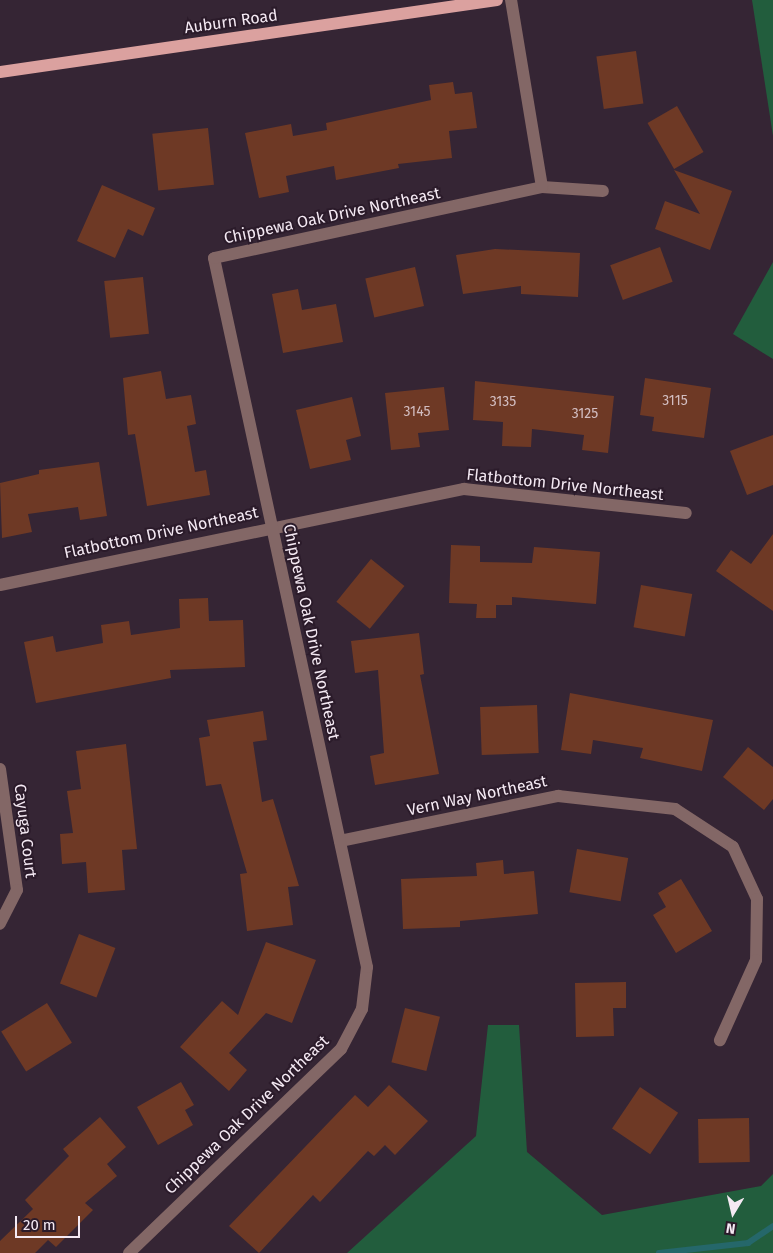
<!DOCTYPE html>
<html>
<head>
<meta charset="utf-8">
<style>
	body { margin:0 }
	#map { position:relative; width:773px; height:1253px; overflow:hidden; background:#352534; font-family:"Fira Sans",sans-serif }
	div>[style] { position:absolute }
	.green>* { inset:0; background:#225d3d }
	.stream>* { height:6px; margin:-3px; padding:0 3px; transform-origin:3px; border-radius:3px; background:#25676a }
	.building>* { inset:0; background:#6e3925; transform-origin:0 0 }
	.street>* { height:12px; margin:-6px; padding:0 6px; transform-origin:6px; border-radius:6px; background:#836766 }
	.primary>* { height:12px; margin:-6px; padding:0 6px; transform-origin:6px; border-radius:6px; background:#dba19f }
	span { translate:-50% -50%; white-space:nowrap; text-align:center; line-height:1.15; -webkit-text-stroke:4px #2b1b2a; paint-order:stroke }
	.number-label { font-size:14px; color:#d2bdc0 }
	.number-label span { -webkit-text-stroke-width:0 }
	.street-label { font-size:16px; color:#f4e9f3 }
	.north { position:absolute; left:708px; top:1188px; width:50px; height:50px; -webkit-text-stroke:4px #2b1b2a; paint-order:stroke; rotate:189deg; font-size:14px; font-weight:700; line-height:20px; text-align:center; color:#f4e9f3 }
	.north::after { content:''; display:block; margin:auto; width:18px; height:22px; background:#f4e9f3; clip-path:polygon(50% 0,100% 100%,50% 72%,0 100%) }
	.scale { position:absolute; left:15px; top:1216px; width:65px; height:22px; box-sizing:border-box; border:2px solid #f4e9f3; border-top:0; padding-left:6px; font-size:15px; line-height:18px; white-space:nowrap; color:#f4e9f3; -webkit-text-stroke:4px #2b1b2a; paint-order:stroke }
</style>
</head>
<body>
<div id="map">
	<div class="green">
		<div style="clip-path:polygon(752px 0,773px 0,773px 136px)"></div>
		<div style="clip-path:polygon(773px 262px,773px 359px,733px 334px)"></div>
		<div style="clip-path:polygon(488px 1025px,519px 1025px,527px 1152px,602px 1215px,761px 1186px,773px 1174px,773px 1253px,347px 1253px,476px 1136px)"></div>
	</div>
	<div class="stream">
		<div style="left:659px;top:1253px;width:90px;rotate:-6.4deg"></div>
		<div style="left:748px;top:1243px;width:30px;rotate:-34deg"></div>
	</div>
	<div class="building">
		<div style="left:636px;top:51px;width:53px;height:40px;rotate:82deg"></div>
		<div style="clip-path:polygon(453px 82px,455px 94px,472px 92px,477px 128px,449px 131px,452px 158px,398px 164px,399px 168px,336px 180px,334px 166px,286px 176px,289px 192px,259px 198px,245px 133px,291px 124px,293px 136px,327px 130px,326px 123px,431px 100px,429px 85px)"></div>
		<div style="left:677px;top:106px;width:53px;height:34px;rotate:60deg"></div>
		<div style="left:208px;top:128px;width:57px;height:56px;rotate:84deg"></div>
		<div style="clip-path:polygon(674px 170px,732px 191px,710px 250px,655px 229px,665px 201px,700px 214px)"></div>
		<div style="clip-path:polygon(102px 185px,155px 208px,143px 236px,128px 229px,115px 258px,77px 241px)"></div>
		<div style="left:660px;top:247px;width:37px;height:53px;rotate:70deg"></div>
		<div style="clip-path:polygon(495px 249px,580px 253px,578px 297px,521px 294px,521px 286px,463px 294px,456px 255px)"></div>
		<div style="left:415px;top:267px;width:40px;height:51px;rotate:77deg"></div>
		<div style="left:143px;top:277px;width:57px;height:39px;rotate:84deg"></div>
		<div style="clip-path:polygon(298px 289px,302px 310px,336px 304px,343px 342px,283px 353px,272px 294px)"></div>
		<div style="clip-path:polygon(161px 371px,166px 399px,191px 395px,196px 424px,187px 426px,195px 472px,206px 470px,210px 495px,147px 506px,135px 434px,128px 435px,123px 378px)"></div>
		<div style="clip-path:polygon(645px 378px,711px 388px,704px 438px,652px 431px,654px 417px,640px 415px)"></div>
		<div style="clip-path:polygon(475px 381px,614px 396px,608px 453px,582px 450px,584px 435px,532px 429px,531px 447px,502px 446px,503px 422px,473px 420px)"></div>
		<div style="clip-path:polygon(444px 387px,449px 430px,418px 433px,420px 447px,391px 450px,385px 393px)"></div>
		<div style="clip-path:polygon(352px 397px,361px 436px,346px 440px,351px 460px,310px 469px,296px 410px)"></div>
		<div style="clip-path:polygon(773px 435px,773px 485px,747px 495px,730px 451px)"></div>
		<div style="clip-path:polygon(99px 462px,107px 516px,80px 520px,78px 507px,28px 514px,32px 532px,2px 538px,0 483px,39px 474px,39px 470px)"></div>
		<div style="clip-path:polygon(773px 534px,773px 611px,716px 571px,731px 550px,751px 564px)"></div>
		<div style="clip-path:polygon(451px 545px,480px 546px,480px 562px,532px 563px,534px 547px,600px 552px,596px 604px,512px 597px,512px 605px,496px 605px,496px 618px,476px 618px,477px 604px,449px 603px)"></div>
		<div style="left:371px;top:559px;width:43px;height:55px;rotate:39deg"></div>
		<div style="left:641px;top:585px;width:52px;height:43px;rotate:10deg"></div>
		<div style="clip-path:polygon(208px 598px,209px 621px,243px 620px,245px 667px,170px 670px,171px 678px,36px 703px,24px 642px,53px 636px,56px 652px,103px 643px,101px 625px,129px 621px,131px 635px,180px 628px,179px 599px)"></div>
		<div style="clip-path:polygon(419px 633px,424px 674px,420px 675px,439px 774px,375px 785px,370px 756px,384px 753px,378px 670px,355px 673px,351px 641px)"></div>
		<div style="clip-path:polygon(570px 693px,713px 720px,702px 771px,640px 758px,643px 748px,593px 740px,591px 754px,561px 750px)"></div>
		<div style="left:537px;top:705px;width:48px;height:57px;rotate:88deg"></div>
		<div style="clip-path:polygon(263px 711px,267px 740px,253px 742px,262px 802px,273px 799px,299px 886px,288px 887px,293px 925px,247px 931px,240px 874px,247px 873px,221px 784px,206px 786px,199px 738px,210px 736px,207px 720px)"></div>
		<div style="clip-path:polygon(126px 744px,137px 849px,122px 850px,125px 890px,88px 893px,86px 862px,62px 864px,60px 834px,73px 833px,67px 791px,81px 789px,76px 751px)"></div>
		<div style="clip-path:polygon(748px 747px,773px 767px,773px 799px,764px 810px,723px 777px)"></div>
		<div style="left:577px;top:849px;width:52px;height:44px;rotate:10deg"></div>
		<div style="clip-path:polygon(503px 860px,504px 874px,534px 871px,538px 914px,460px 921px,460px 927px,403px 929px,401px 879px,477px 876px,476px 863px)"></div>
		<div style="clip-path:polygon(681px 879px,712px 931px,676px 953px,653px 915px,666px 907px,658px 893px)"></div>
		<div style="left:79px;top:934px;width:39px;height:53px;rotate:21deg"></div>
		<div style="clip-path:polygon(266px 942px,316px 960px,292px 1023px,266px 1013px,229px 1053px,247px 1070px,229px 1091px,180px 1047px,222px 1001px,238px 1015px)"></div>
		<div style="clip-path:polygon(626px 982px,626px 1008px,613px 1008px,614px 1036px,576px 1037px,575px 983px)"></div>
		<div style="left:47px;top:1003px;width:47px;height:54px;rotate:58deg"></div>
		<div style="left:405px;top:1008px;width:36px;height:56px;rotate:14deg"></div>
		<div style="clip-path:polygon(181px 1082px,194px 1105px,185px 1110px,193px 1125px,158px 1145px,137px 1107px)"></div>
		<div style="clip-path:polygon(389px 1085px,428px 1121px,395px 1155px,385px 1145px,374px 1156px,368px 1151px,320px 1202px,313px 1195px,259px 1253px,229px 1226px,355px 1095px,368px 1107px)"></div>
		<div style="left:640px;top:1087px;width:46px;height:50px;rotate:34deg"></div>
		<div style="clip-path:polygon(100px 1117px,126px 1147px,107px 1164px,117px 1176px,85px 1203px,93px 1210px,56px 1247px,48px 1240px,35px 1253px,0 1253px,0 1241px,33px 1209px,25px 1200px,69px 1156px,63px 1149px)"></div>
		<div style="left:749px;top:1118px;width:44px;height:51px;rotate:89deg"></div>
	</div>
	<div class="street">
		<div style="left:542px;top:187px;width:61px;rotate:3.8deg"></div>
		<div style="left:0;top:585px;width:474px;rotate:-11.7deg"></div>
		<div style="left:464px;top:489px;width:223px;rotate:6.2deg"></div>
		<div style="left:0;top:769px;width:122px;rotate:82deg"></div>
		<div style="left:17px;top:890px;width:38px;rotate:117deg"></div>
		<div style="left:340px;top:841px;width:223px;rotate:-11.7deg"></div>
		<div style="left:558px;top:796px;width:118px;rotate:6.3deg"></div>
		<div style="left:675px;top:809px;width:69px;rotate:33.2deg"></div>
		<div style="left:733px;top:847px;width:57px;rotate:65.2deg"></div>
		<div style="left:757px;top:899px;width:61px;rotate:90.9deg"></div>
		<div style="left:756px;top:960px;width:88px;rotate:114.2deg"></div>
		<div style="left:129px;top:1253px;width:294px;rotate:-43.9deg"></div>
		<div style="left:341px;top:1049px;width:45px;rotate:-62.3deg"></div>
		<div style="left:362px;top:1009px;width:42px;rotate:-83.2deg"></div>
		<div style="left:367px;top:967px;width:725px;rotate:-102.18deg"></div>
		<div style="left:214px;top:258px;width:336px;rotate:-12.2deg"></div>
		<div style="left:542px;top:187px;width:190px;rotate:-99.4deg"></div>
	</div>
	<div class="primary">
		<div style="left:0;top:72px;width:502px;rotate:-8.24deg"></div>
	</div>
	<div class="number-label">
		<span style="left:675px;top:401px">3115</span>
		<span style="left:503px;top:402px">3135</span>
		<span style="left:417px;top:412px">3145</span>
		<span style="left:585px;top:414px">3125</span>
	</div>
	<div class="street-label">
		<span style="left:231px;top:22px;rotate:-8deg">Auburn Road</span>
		<span style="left:332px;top:216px;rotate:-12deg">Chippewa Oak Drive Northeast</span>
		<span style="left:565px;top:485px;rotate:6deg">Flatbottom Drive Northeast</span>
		<span style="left:161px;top:533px;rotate:-12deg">Flatbottom Drive Northeast</span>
		<span style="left:311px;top:632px;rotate:78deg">Chippewa Oak Drive Northeast</span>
		<span style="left:477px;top:796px;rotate:-12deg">Vern Way Northeast</span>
		<span style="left:25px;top:831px;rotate:83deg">Cayuga Court</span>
		<span style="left:247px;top:1115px;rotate:-44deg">Chippewa Oak Drive Northeast</span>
	</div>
	<div class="north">N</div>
	<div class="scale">20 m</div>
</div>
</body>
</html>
